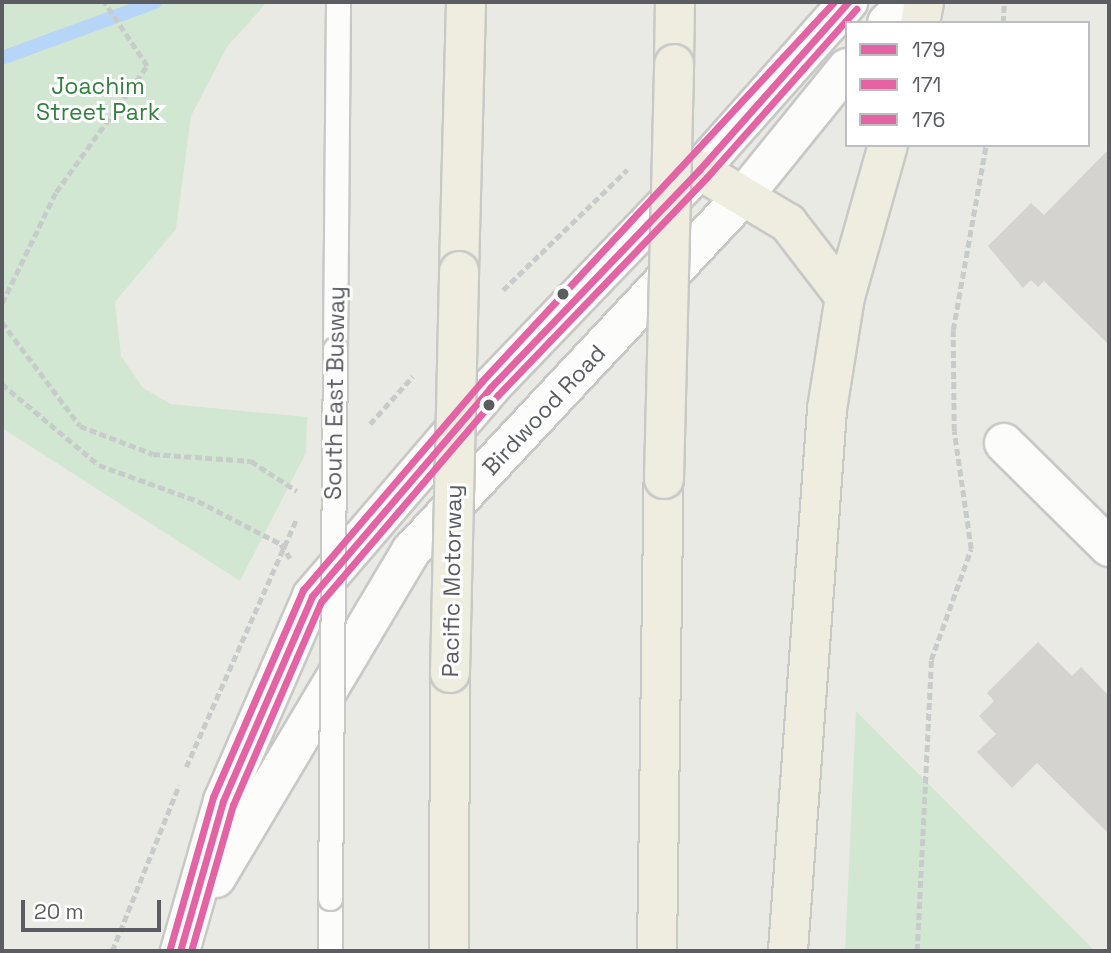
<!DOCTYPE html>
<html>
<head>
<meta charset="utf-8">
<style>
	body { margin:0 }
	#map { position:relative; width:1111px; height:953px; overflow:hidden; background:#eaeae5; font-family:"Space Grotesk",sans-serif }
	div>[style] { position:absolute }
	.green>* { inset:0; background:#d2e7d2 }
	.stream>* { height:14px; margin:-7px; padding:0 7px; transform-origin:7px; border-radius:7px; background:#b7d5f7 }
	.building>* { inset:0; background:#d4d3d0 }
	.path>* { height:4.5px; margin-top:-2.25px; transform-origin:0; background:repeating-linear-gradient(90deg,#c7ccca 0 7px,transparent 0 10.5px) }
	.roads { filter:drop-shadow(2px 0 #c8c8c7) drop-shadow(-2px 0 #c8c8c7) drop-shadow(0 2px #c8c8c7) drop-shadow(0 -2px #c8c8c7) }
	.service>* { height:23px; margin:-11.5px; padding:0 11.5px; transform-origin:11.5px; border-radius:11.5px; background:#fcfcfb }
	.minor>* { height:38px; margin:-19px; padding:0 19px; transform-origin:19px; border-radius:19px; background:#fcfcfb }
	.secondary>* { height:38px; margin:-19px; padding:0 19px; transform-origin:19px; border-radius:19px; background:#fcfcfb }
	.motorway>* { height:38px; margin:-19px; padding:0 19px; transform-origin:19px; border-radius:19px; background:#eeede0 }
	.bridges { filter:drop-shadow(2px 0 #c8c8c7) drop-shadow(-2px 0 #c8c8c7) drop-shadow(0 2px #c8c8c7) drop-shadow(0 -2px #c8c8c7) }
	.service-bridge>* { height:23px; margin:-11.5px; padding:0 11.5px; transform-origin:11.5px; border-radius:11.5px; background:#fcfcfb }
	.motorway-bridge>* { height:38px; margin:-19px; padding:0 19px; transform-origin:19px; border-radius:19px; background:#eeede0 }
	.bus-1>* { height:7px; margin:-3.5px; padding:0 3.5px; transform-origin:3.5px; border-radius:3.5px; background:#e463a4 }
	.bus-2>* { height:7px; margin:-3.5px; padding:0 3.5px; transform-origin:3.5px; border-radius:3.5px; background:#e463a4 }
	.bus-3>* { height:7px; margin:-3.5px; padding:0 3.5px; transform-origin:3.5px; border-radius:3.5px; background:#e463a4 }
	.dots>* { width:19px; height:19px; translate:-50% -50%; box-sizing:border-box; border:4px solid #fff; border-radius:50% }
	span { translate:-50% -50%; white-space:nowrap; text-align:center; line-height:1.15; -webkit-text-stroke:6px #fff; paint-order:stroke }
	.park-label { font-size:23px; color:#338140 }
	.street-label { font-size:23px; color:#5b5d63 }
	.frame { position:absolute; inset:0; border:4px solid #5b5d63; pointer-events:none }
	.legend { position:absolute; left:845px; top:21px; width:245px; height:126px; box-sizing:border-box; background:#fff; border:2px solid #bdbec1; margin:0; padding:9px 12px; list-style:none; font-size:21px; color:#5b5d63 }
	.legend li { display:flex; align-items:center; gap:14px; height:35px }
	.legend b { width:35px; border:2px solid #bdbec1 }
	.scale { position:absolute; left:21px; top:900px; width:140px; height:32px; box-sizing:border-box; border:4px solid #5b5d63; border-top:0; padding-left:9px; font-size:21px; line-height:24px; white-space:nowrap; color:#5b5d63; -webkit-text-stroke:5px #fff; paint-order:stroke }
</style>
</head>
<body>
<div id="map">
	<div class="green">
		<div style="clip-path:polygon(2px 2px,267px 2px,227px 47px,191px 116px,176px 229px,115px 302px,121px 356px,143px 388px,171px 404px,307px 417px,306px 453px,240px 581px,2px 428px)"></div>
		<div style="clip-path:polygon(856px 711px,1095px 951px,845px 951px)"></div>
	</div>
	<div class="stream">
		<div style="left:2px;top:58px;width:163px;rotate:-20.1deg"></div>
	</div>
	<div class="building">
		<div style="clip-path:polygon(1109px 149px,1109px 345px,1044px 281px,1038px 287px,1031px 280px,1023px 288px,988px 246px,1031px 203px,1044px 215px)"></div>
		<div style="clip-path:polygon(1038px 642px,1072px 676px,1081px 667px,1109px 696px,1109px 834px,1037px 763px,1012px 788px,977px 752px,996px 734px,979px 716px,994px 701px,987px 693px)"></div>
	</div>
	<div class="path">
		<div style="left:1003px;top:23px;width:21px;rotate:-87deg"></div>
		<div style="left:503px;top:290px;width:173px;rotate:-44.1deg"></div>
		<div style="left:2px;top:303px;width:123px;rotate:-64.1deg"></div>
		<div style="left:56px;top:192px;width:155px;rotate:-54.2deg"></div>
		<div style="left:147px;top:66px;width:77px;rotate:-123.9deg"></div>
		<div style="left:2px;top:322px;width:130px;rotate:53.1deg"></div>
		<div style="left:80px;top:426px;width:78px;rotate:21deg"></div>
		<div style="left:153px;top:454px;width:98px;rotate:4.1deg"></div>
		<div style="left:251px;top:461px;width:55px;rotate:33.1deg"></div>
		<div style="left:2px;top:384px;width:126px;rotate:39.9deg"></div>
		<div style="left:99px;top:465px;width:105px;rotate:20deg"></div>
		<div style="left:198px;top:501px;width:93px;rotate:27.4deg"></div>
		<div style="left:281px;top:544px;width:17px;rotate:57deg"></div>
		<div style="left:370px;top:424px;width:64px;rotate:-48.1deg"></div>
		<div style="left:186px;top:767px;width:270px;rotate:-66deg"></div>
		<div style="left:112px;top:951px;width:179px;rotate:-68deg"></div>
		<div style="left:917px;top:951px;width:291px;rotate:-87.2deg"></div>
		<div style="left:931px;top:660px;width:118px;rotate:-70.2deg"></div>
		<div style="left:971px;top:549px;width:119px;rotate:-98.2deg"></div>
		<div style="left:954px;top:431px;width:101px;rotate:-90.6deg"></div>
		<div style="left:953px;top:330px;width:188px;rotate:-79.9deg"></div>
	</div>
	<div class="roads">
		<div class="service">
			<div style="left:335px;top:349px;width:347px;rotate:-89.5deg"></div>
			<div style="left:330px;top:951px;width:53px;rotate:-90deg"></div>
		</div>
		<div class="minor">
			<div style="left:1004px;top:443px;width:148px;rotate:44.7deg"></div>
		</div>
		<div class="secondary">
			<div style="left:887px;top:23px;width:30px;rotate:-45deg"></div>
			<div style="left:216px;top:878px;width:381px;rotate:-59.2deg"></div>
			<div style="left:411px;top:551px;width:489px;rotate:-46.9deg"></div>
			<div style="left:745px;top:194px;width:162px;rotate:-51deg"></div>
			<div style="left:180px;top:951px;width:156px;rotate:-74deg"></div>
			<div style="left:223px;top:801px;width:223px;rotate:-66.5deg"></div>
			<div style="left:312px;top:596px;width:274px;rotate:-49.4deg"></div>
			<div style="left:490px;top:388px;width:302px;rotate:-46.2deg"></div>
			<div style="left:699px;top:170px;width:225px;rotate:-48.4deg"></div>
		</div>
		<div class="motorway">
			<div style="left:920px;top:23px;width:21px;rotate:-79deg"></div>
			<div style="left:674px;top:64px;width:62px;rotate:-89.1deg"></div>
			<div style="left:699px;top:170px;width:104px;rotate:30.8deg"></div>
			<div style="left:788px;top:223px;width:93px;rotate:52.4deg"></div>
			<div style="left:459px;top:271px;width:269px;rotate:-88.5deg"></div>
			<div style="left:449px;top:951px;width:278px;rotate:-89.8deg"></div>
			<div style="left:657px;top:951px;width:472px;rotate:-89.2deg"></div>
			<div style="left:788px;top:951px;width:543px;rotate:-85.88deg"></div>
			<div style="left:827px;top:409px;width:113px;rotate:-80.9deg"></div>
			<div style="left:845px;top:297px;width:158px;rotate:-74.2deg"></div>
		</div>
	</div>
	<div class="bridges">
		<div class="service-bridge">
			<div style="left:330px;top:898px;width:549px;rotate:-89.48deg"></div>
		</div>
		<div class="motorway-bridge">
			<div style="left:664px;top:479px;width:415px;rotate:-88.6deg"></div>
			<div style="left:450px;top:673px;width:402px;rotate:-88.7deg"></div>
		</div>
	</div>
	<div class="bus-1">
		<div style="left:180px;top:951px;width:156px;rotate:-74deg"></div>
		<div style="left:223px;top:801px;width:223px;rotate:-66.5deg"></div>
		<div style="left:312px;top:596px;width:274px;rotate:-49.4deg"></div>
		<div style="left:490px;top:388px;width:302px;rotate:-46.2deg"></div>
		<div style="left:699px;top:170px;width:225px;rotate:-48.4deg"></div>
	</div>
	<div class="bus-2">
		<div style="left:191px;top:951px;width:152px;rotate:-74deg"></div>
		<div style="left:233px;top:805px;width:221px;rotate:-66.6deg"></div>
		<div style="left:321px;top:602px;width:272px;rotate:-49.5deg"></div>
		<div style="left:498px;top:395px;width:302px;rotate:-46.2deg"></div>
		<div style="left:707px;top:177px;width:225px;rotate:-48.4deg"></div>
	</div>
	<div class="bus-3">
		<div style="left:170px;top:948px;width:157px;rotate:-74.1deg"></div>
		<div style="left:213px;top:797px;width:226px;rotate:-66.5deg"></div>
		<div style="left:303px;top:590px;width:275px;rotate:-49.4deg"></div>
		<div style="left:482px;top:381px;width:517px;rotate:-47.12deg"></div>
	</div>
	<div class="dots">
		<div style="left:563px;top:294px;background:#5b5d63"></div>
		<div style="left:489px;top:405px;background:#5b5d63"></div>
	</div>
	<div class="park-label">
		<span style="left:98px;top:99px">Joachim<br>Street Park</span>
	</div>
	<div class="street-label">
		<span style="left:335px;top:393px;rotate:-89deg">South East Busway</span>
		<span style="left:544px;top:410px;rotate:-47deg">Birdwood Road</span>
		<span style="left:452px;top:581px;rotate:-89deg">Pacific Motorway</span>
	</div>
	<div class="frame"></div>
	<ul class="legend">
	<li><b style="height:9px;background:#e463a4"></b>179</li>
	<li><b style="height:9px;background:#e463a4"></b>171</li>
	<li><b style="height:9px;background:#e463a4"></b>176</li>
	</ul>
	<div class="scale">20 m</div>
</div>
</body>
</html>
